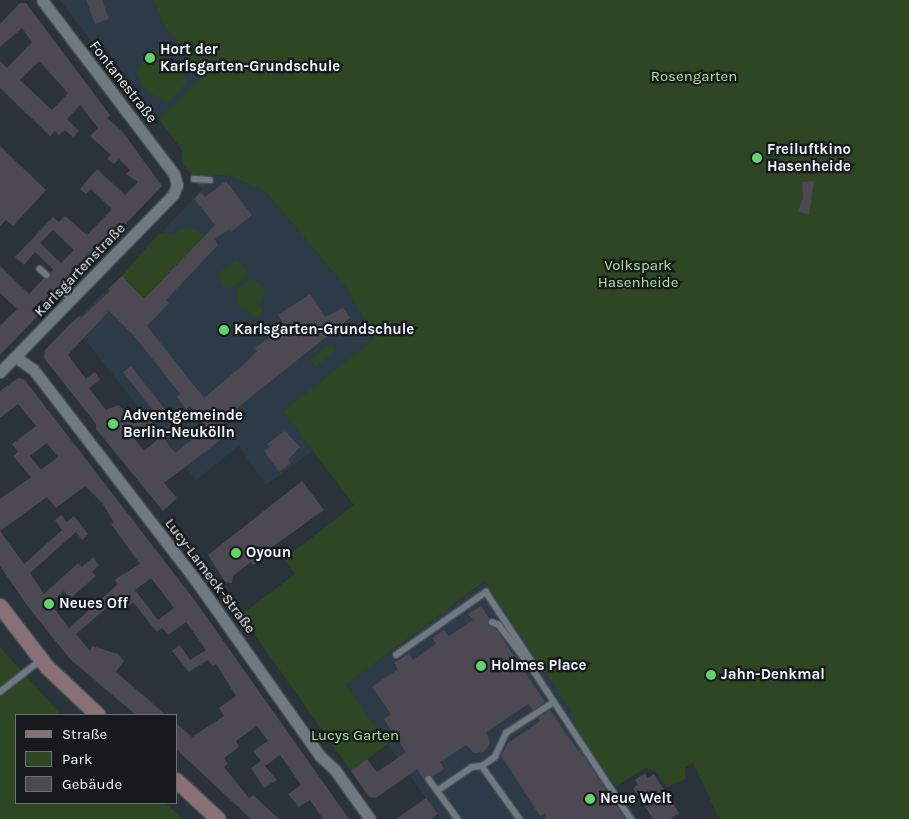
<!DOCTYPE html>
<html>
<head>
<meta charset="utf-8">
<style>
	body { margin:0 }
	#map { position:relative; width:909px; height:819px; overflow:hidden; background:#2a333a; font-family:Karla,sans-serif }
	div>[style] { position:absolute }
	.built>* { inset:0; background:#2c3b47 }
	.green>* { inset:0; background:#2e4623; transform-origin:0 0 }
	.building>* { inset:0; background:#4c4953 }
	.roads { filter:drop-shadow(1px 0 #474f55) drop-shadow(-1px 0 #474f55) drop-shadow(0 1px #474f55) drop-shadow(0 -1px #474f55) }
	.service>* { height:5.5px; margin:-2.75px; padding:0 2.75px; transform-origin:2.75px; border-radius:2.75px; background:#6f7982 }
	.minor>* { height:11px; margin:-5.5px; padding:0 5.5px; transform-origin:5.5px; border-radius:5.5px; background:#6f7982 }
	.secondary>* { height:15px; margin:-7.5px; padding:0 7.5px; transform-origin:7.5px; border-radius:7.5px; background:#887074 }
	.dots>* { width:14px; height:14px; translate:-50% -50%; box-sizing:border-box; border:2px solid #161a1d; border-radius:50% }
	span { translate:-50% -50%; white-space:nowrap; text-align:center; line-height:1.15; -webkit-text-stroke:4.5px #161a1d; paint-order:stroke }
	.poi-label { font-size:15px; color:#f0f6fb; font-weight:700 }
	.left { translate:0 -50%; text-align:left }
	.park-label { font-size:15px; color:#ade594 }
	.street-label { font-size:15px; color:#f0f6fb }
	.legend { position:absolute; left:15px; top:714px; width:162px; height:90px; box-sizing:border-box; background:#161a1d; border:1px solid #6d7276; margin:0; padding:6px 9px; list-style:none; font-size:15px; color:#f0f6fb }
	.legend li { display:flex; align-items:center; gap:10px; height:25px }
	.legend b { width:25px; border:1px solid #6d7276 }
</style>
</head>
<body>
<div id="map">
	<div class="built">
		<div style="clip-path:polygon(60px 0,153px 0,163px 23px,202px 76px,159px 119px,104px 46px,91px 41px)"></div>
		<div style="clip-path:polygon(215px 175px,230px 176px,266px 192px,345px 286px,375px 338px,283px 411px,313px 451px,266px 485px,239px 446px,196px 480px,72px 323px,122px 276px)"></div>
		<div style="clip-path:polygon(486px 581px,574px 714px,576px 730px,638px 819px,441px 819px,346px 685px)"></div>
	</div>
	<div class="green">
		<div style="clip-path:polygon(153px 0,909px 0,909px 819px,719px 819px,693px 762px,685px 768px,686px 779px,667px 787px,656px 772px,645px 768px,616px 787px,576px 730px,573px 714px,485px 581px,346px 685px,388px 744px,351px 771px,241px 615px,295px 574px,284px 559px,354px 505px,283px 411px,375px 338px,345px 286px,266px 192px,230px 176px,215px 175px,202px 189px,182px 163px,182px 150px,159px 119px,202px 76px,163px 23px)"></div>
		<div style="clip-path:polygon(153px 50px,175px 61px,187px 82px,169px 102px,147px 92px,135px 70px)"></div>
		<div style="clip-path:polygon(180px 229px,195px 229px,205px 235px,144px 299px,122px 276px,159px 233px,173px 235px)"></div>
		<div style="left:237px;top:259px;width:20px;height:26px;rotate:53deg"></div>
		<div style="clip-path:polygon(252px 278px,264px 288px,264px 296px,259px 304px,263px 310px,260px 317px,253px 318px,247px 309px,239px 307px,237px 299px,237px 289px)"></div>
		<div style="left:330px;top:343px;width:9px;height:26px;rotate:49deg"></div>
		<div style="clip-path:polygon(0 647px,61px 715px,16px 715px,16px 803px,165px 803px,183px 819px,0 819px)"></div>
	</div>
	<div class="building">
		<div style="clip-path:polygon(86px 0,102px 0,109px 19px,95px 24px)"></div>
		<div style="clip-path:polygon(evenodd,20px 3px,26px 3px,110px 115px,107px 118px,122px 131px,162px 186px,65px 287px,58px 287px,59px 294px,0 355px,0 326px,17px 309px,0 293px,0 266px,29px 294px,44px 278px,50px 278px,53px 269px,35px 252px,24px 265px,15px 257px,53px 217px,59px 222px,65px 216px,87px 235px,112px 209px,91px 189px,86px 194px,80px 189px,97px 169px,125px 195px,138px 182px,126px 174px,130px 170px,119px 159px,114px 164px,107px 159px,111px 155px,90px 136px,98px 128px,80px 105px,67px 119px,79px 131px,73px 137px,65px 130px,59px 135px,55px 131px,50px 136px,0 88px,0 61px,7px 68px,32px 42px,22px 28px,0 47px,0 24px,20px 3px,39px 61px,68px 93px,52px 110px,20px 80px,39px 61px,20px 3px,53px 230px,74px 250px,61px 263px,40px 243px,53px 230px)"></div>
		<div style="clip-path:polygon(0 146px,46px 190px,13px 226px,6px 220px,0 226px)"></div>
		<div style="clip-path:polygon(evenodd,226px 181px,252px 215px,231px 232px,229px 229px,215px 239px,218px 245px,166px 300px,169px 303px,147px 326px,204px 398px,242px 366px,257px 351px,255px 348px,285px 326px,278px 315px,310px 294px,325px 317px,343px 308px,350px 318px,222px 420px,231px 432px,164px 483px,177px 498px,163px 511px,96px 429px,96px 424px,44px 358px,45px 350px,72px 322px,79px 316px,81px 318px,110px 291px,108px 289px,122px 276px,144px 299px,215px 225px,194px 199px,201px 192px,205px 197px,226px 181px,109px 311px,135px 337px,180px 394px,177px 397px,186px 409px,190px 406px,207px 428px,175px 453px,162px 436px,144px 451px,133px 437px,167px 412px,131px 366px,123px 372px,152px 409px,134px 424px,119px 405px,106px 410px,89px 388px,100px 380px,95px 372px,86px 379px,68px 355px,109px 311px)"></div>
		<div style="clip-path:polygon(814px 181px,809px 215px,798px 211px,803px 199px,802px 182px)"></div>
		<div style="clip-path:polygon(evenodd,18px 378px,24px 379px,196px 602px,349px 819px,323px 819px,310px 800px,299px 807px,288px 794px,301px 785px,280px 755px,265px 766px,277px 780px,264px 788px,251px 768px,261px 761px,253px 751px,268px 741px,257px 726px,236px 741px,239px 747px,224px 758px,228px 764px,224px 767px,249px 798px,253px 795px,279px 819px,251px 819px,176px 749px,176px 723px,192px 737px,224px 716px,219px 708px,236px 696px,216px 664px,213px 666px,208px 660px,189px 672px,172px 651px,180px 645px,190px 660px,206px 650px,186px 622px,168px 635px,162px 628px,157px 632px,133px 602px,125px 609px,117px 599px,76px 634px,90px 651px,92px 646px,118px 654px,124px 661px,116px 672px,166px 715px,136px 715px,70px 659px,29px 608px,0 566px,0 499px,31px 477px,13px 456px,18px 452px,12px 444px,36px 426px,18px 404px,0 418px,0 391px,18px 378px,47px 443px,58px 457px,41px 470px,30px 456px,47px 443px,18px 378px,85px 486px,103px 504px,114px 523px,111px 524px,140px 564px,114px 580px,118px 584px,69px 628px,50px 603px,64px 591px,70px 599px,96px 576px,92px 572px,99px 565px,93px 557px,82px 567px,78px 563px,44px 594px,30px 573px,76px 532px,82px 540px,88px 534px,74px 516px,67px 522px,61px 515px,55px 520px,62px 530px,24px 564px,0 531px,47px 497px,56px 508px,85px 486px,18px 378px,151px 578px,174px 608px,158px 620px,135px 590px,151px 578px)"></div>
		<div style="clip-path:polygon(285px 431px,300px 447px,288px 460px,291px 463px,279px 472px,264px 451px,270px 447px,267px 444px)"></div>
		<div style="clip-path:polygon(302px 481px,324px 510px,258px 557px,260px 559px,253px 565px,251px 562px,233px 576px,232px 583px,225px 582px,208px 555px)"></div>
		<div style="clip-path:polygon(481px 606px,489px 618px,488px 624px,496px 629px,545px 702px,533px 710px,528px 704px,487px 732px,490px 743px,484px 752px,474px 753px,466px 745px,440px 762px,444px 769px,433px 776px,427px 775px,424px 780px,417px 769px,376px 798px,369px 797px,351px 771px,367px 759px,377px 772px,406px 752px,384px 719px,391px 714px,372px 687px,398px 669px,394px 663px,409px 653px,413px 660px,436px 644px,432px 638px,444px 630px,449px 636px,473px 620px,468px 614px)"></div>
		<div style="clip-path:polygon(550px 710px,578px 751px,580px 750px,625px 819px,547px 819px,544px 814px,540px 816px,501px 756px,508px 743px,540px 721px,538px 718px)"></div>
		<div style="clip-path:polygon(645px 773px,648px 778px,654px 774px,679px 813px,670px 819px,653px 819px,633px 788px,638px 785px,635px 780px)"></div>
		<div style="clip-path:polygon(426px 798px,438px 814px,431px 819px,396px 819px)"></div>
	</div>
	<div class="roads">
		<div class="service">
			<div style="left:194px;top:179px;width:16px;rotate:4deg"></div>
			<div style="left:40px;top:269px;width:9px;rotate:41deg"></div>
			<div style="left:62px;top:290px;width:14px;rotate:45deg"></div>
			<div style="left:492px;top:622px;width:8px;rotate:23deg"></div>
			<div style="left:499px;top:625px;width:54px;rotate:52.5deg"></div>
			<div style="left:396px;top:655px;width:110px;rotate:-35deg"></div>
			<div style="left:486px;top:592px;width:82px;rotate:56.5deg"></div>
			<div style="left:531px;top:660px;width:8px;rotate:83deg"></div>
			<div style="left:532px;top:668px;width:181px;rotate:56.7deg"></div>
			<div style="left:0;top:692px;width:52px;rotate:-38deg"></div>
			<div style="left:482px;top:766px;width:65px;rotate:54.4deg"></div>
			<div style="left:429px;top:779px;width:49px;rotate:54.1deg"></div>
			<div style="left:437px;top:791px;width:42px;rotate:-34.4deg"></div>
			<div style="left:472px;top:767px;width:10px;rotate:-6deg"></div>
			<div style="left:482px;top:766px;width:16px;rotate:-35deg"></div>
			<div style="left:495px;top:757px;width:26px;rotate:-65deg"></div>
			<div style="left:506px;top:733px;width:57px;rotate:-32.9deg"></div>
		</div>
		<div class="minor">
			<div style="left:17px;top:358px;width:19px;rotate:35deg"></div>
			<div style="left:33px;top:369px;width:264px;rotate:52.4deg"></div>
			<div style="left:194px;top:578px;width:218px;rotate:54.7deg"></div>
			<div style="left:320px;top:756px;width:21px;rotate:43deg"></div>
			<div style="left:335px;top:770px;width:60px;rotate:54.5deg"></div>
			<div style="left:0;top:372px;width:248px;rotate:-45.7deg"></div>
			<div style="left:173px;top:195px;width:11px;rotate:-68deg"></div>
			<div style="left:177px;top:185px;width:11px;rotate:-105deg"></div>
			<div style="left:174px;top:174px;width:218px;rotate:-127.2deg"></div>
		</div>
		<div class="secondary">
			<div style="left:0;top:606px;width:77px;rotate:52.4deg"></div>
			<div style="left:47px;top:667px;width:70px;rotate:43.3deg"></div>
			<div style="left:176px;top:780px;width:57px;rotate:42.9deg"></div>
		</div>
	</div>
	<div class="dots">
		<div style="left:150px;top:58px;background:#61d46a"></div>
		<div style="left:757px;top:158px;background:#61d46a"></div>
		<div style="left:224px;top:330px;background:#61d46a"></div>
		<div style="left:113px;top:424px;background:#61d46a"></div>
		<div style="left:236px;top:553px;background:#61d46a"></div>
		<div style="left:49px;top:604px;background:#61d46a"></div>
		<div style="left:481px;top:666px;background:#61d46a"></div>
		<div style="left:711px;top:675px;background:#61d46a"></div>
		<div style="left:590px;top:799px;background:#61d46a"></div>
	</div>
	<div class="poi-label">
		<span class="left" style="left:160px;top:58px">Hort der<br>Karlsgarten-Grundschule</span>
		<span class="left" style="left:767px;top:158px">Freiluftkino<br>Hasenheide</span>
		<span class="left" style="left:234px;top:330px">Karlsgarten-Grundschule</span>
		<span class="left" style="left:123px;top:424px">Adventgemeinde<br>Berlin-Neukölln</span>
		<span class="left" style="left:246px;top:553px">Oyoun</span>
		<span class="left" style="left:59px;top:604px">Neues Off</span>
		<span class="left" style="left:491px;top:666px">Holmes Place</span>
		<span class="left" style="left:721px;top:675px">Jahn-Denkmal</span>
		<span class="left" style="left:600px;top:799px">Neue Welt</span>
	</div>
	<div class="park-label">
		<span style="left:694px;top:77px">Rosengarten</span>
		<span style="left:638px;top:274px">Volkspark<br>Hasenheide</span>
		<span style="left:355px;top:736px">Lucys Garten</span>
	</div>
	<div class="street-label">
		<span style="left:123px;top:82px;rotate:52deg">Fontanestraße</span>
		<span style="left:80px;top:270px;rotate:-46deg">Karlsgartenstraße</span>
		<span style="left:210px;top:576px;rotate:53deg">Lucy-Lameck-Straße</span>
	</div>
	<ul class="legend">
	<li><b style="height:6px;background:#887074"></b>Straße</li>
	<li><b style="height:14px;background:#2e4623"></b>Park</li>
	<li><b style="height:14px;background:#4c4953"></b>Gebäude</li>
	</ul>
</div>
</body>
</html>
